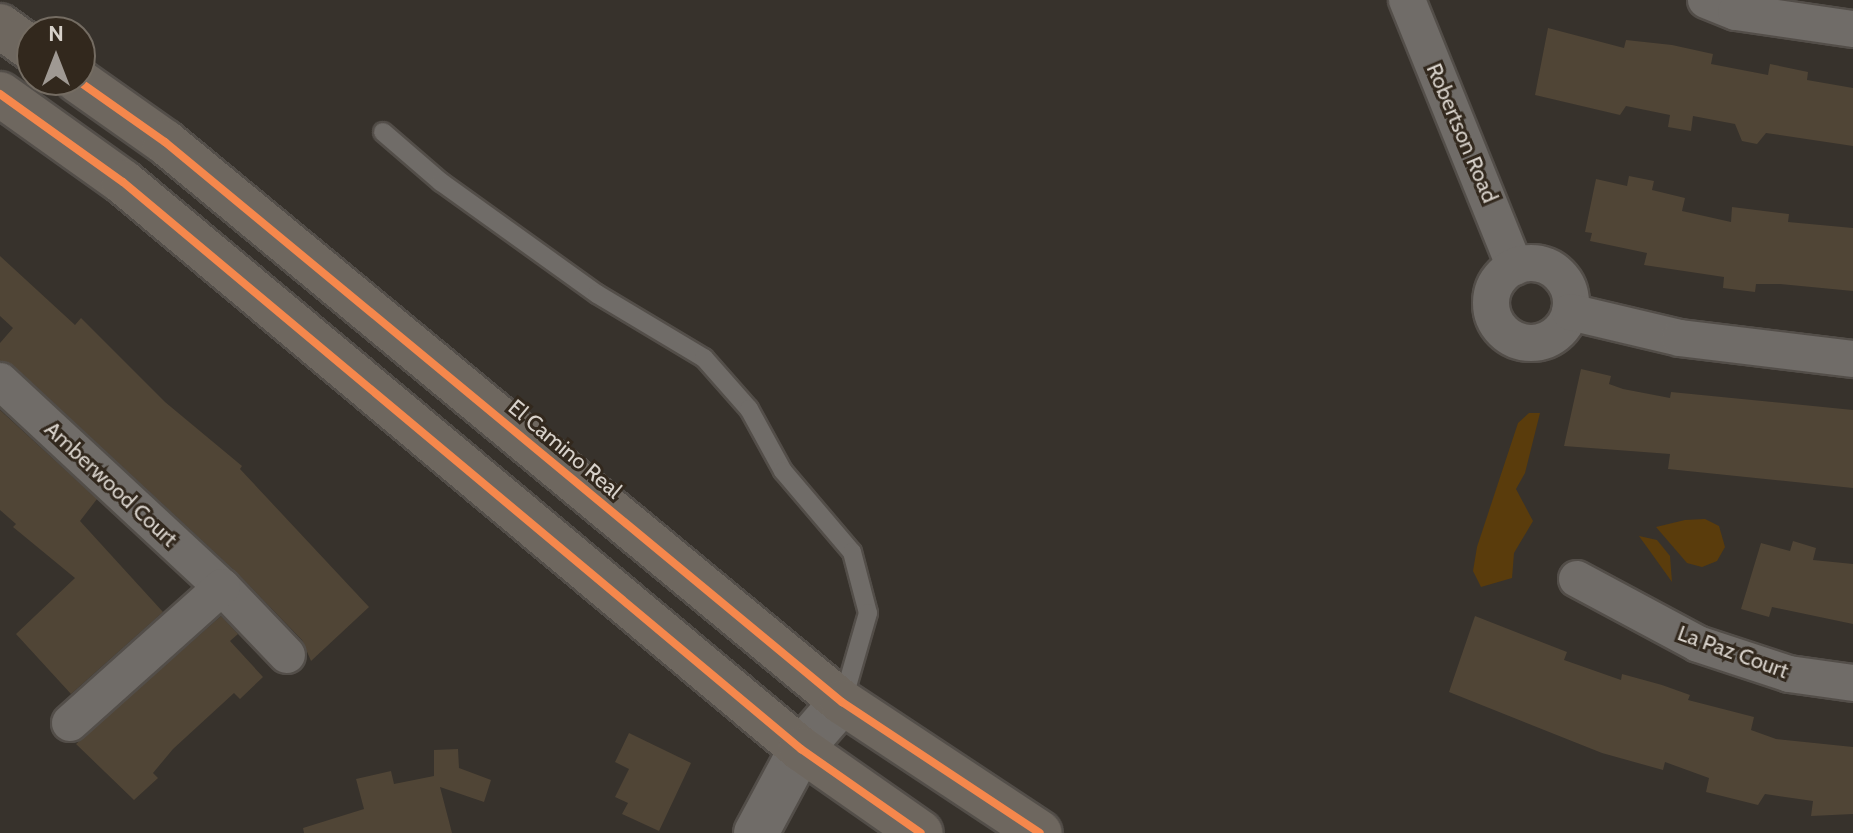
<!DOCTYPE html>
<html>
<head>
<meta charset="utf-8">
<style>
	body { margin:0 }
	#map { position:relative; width:1853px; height:833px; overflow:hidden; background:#37322c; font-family:Cabin,sans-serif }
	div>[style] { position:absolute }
	.green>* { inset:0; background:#5a3c0c }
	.building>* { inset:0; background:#504536 }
	.roads { filter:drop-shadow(2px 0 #534e49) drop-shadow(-2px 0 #534e49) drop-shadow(0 2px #534e49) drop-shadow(0 -2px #534e49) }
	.lane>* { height:18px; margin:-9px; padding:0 9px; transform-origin:9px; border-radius:9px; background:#706c68 }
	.street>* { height:36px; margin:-18px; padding:0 18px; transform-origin:18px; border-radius:18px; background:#706c68 }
	.street>.ring { margin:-18px; padding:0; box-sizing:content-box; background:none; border:36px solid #706c68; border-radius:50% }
	.secondary>* { height:44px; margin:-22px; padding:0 22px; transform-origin:22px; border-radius:22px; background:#706c68 }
	.primary>* { height:44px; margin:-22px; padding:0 22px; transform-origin:22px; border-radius:22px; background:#6e675f }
	.cycleway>* { height:8px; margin:-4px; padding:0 4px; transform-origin:4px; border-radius:4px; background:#f5874c }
	span { translate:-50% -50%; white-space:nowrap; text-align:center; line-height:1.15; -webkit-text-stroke:6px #32281d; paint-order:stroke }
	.street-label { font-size:22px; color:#d7d1ca }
	.north { position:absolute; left:16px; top:16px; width:80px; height:80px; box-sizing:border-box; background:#32281d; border:2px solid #746c62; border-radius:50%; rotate:0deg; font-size:22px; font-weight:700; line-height:32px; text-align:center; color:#d7d1ca }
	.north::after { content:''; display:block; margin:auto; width:28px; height:36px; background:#9f9993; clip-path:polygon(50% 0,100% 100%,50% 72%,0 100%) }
</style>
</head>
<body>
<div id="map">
	<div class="green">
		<div style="clip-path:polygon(1529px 413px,1540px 413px,1525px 473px,1516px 489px,1533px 521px,1514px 553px,1512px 578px,1481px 587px,1473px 571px,1477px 547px,1518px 423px)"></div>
		<div style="clip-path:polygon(1685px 520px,1705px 519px,1719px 526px,1725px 547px,1717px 561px,1702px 567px,1687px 563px,1656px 527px)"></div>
		<div style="clip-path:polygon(1639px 536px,1657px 540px,1670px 556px,1672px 582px)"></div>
	</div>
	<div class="building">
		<div style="clip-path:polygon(1548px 28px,1624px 48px,1626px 40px,1672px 45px,1713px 54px,1711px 64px,1768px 75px,1770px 64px,1808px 72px,1807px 80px,1853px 88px,1853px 146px,1766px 133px,1757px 144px,1742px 141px,1735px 124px,1693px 116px,1691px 131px,1668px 127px,1670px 115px,1626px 106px,1620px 115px,1535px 95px)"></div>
		<div style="clip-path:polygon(1629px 176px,1654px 181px,1652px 190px,1685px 198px,1682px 211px,1731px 222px,1732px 207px,1789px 214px,1788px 222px,1853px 228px,1853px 291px,1780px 284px,1756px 284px,1755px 292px,1723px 288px,1724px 277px,1644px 265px,1647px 253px,1590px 241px,1592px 233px,1585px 232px,1596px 179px,1627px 186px)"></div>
		<div style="clip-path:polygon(0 256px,75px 325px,81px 318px,165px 402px,242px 466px,240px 469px,369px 607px,311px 661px,302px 640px,236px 572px,14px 366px,0 361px,0 343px,13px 328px,0 316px)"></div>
		<div style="clip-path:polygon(1581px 369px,1611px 376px,1609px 384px,1623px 389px,1670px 398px,1671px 392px,1853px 410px,1853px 488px,1668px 469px,1670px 454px,1564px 446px)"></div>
		<div style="clip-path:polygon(0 410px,97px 499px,80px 521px,163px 612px,71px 694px,16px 634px,75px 578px,13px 527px,16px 524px,0 510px)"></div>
		<div style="clip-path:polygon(1793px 541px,1816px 548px,1813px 560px,1853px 564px,1853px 624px,1772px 607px,1769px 617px,1741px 609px,1761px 543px,1790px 551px)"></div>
		<div style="clip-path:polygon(221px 616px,238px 634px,230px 641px,263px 677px,240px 699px,234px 693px,173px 749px,153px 773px,158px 778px,134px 800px,76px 744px)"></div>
		<div style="clip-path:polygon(1475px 616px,1567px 652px,1564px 660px,1621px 680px,1622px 674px,1662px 685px,1690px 695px,1688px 700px,1754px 717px,1751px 730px,1776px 739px,1853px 747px,1853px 814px,1811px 816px,1813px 801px,1765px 794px,1758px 805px,1706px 792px,1709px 778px,1665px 762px,1663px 770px,1602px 753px,1449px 692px)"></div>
		<div style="clip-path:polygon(629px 733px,691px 763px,659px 831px,622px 814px,628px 803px,615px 797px,629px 769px,615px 762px)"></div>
		<div style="clip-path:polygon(458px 749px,459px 768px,491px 780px,484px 802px,440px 787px,452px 833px,304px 833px,303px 828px,364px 809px,356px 779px,391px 771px,394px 784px,434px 776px,434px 750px)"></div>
	</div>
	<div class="roads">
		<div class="lane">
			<div style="left:383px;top:132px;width:77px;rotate:40.8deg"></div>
			<div style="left:441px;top:182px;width:192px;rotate:35.7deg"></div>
			<div style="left:597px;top:294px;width:125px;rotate:30.9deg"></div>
			<div style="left:704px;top:358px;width:68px;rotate:48.6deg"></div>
			<div style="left:749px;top:409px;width:71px;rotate:61.3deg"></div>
			<div style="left:783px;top:471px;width:106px;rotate:49.6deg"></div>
			<div style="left:852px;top:552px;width:63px;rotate:75.3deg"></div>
			<div style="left:868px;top:613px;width:91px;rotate:106deg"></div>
		</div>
		<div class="street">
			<div style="left:1407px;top:0;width:288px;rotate:68deg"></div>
			<div style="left:1706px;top:0;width:32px;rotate:22deg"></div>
			<div style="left:1736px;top:12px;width:118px;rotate:8.3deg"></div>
			<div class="ring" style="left:1491px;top:263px;width:44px;height:44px"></div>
			<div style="left:1570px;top:312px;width:113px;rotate:13.3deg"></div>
			<div style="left:1680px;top:338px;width:174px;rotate:6.9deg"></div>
			<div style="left:0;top:381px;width:303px;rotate:42.9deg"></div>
			<div style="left:222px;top:587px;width:94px;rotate:46.3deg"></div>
			<div style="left:1577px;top:579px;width:137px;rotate:28.2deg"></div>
			<div style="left:1698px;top:644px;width:96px;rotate:18.2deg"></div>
			<div style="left:1789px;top:674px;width:65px;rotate:8deg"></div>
			<div style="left:70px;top:723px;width:204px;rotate:-41.8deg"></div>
		</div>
		<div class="secondary">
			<div style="left:756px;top:833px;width:95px;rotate:-61.8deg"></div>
			<div style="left:801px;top:749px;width:62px;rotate:-48.9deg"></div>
		</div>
		<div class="primary">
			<div style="left:0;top:26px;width:39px;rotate:36deg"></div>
			<div style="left:77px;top:80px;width:108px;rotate:35.2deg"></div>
			<div style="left:165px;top:142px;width:879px;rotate:39.6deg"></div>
			<div style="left:842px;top:702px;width:237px;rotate:33.5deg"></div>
			<div style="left:0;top:94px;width:151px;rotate:35.6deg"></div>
			<div style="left:123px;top:182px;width:884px;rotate:39.91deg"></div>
			<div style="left:801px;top:749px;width:146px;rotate:35deg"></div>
		</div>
	</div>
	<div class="cycleway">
		<div style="left:77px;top:80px;width:108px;rotate:35.2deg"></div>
		<div style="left:165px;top:142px;width:879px;rotate:39.6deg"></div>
		<div style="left:842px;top:702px;width:237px;rotate:33.5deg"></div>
		<div style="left:0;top:94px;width:151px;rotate:35.6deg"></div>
		<div style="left:123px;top:182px;width:884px;rotate:39.91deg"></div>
		<div style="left:801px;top:749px;width:146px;rotate:35deg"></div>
	</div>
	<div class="street-label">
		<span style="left:1462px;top:133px;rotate:67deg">Robertson Road</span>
		<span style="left:565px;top:449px;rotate:40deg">El Camino Real</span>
		<span style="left:111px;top:484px;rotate:43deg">Amberwood Court</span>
		<span style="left:1733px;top:652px;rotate:20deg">La Paz Court</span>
	</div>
	<div class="north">N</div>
</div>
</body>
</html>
